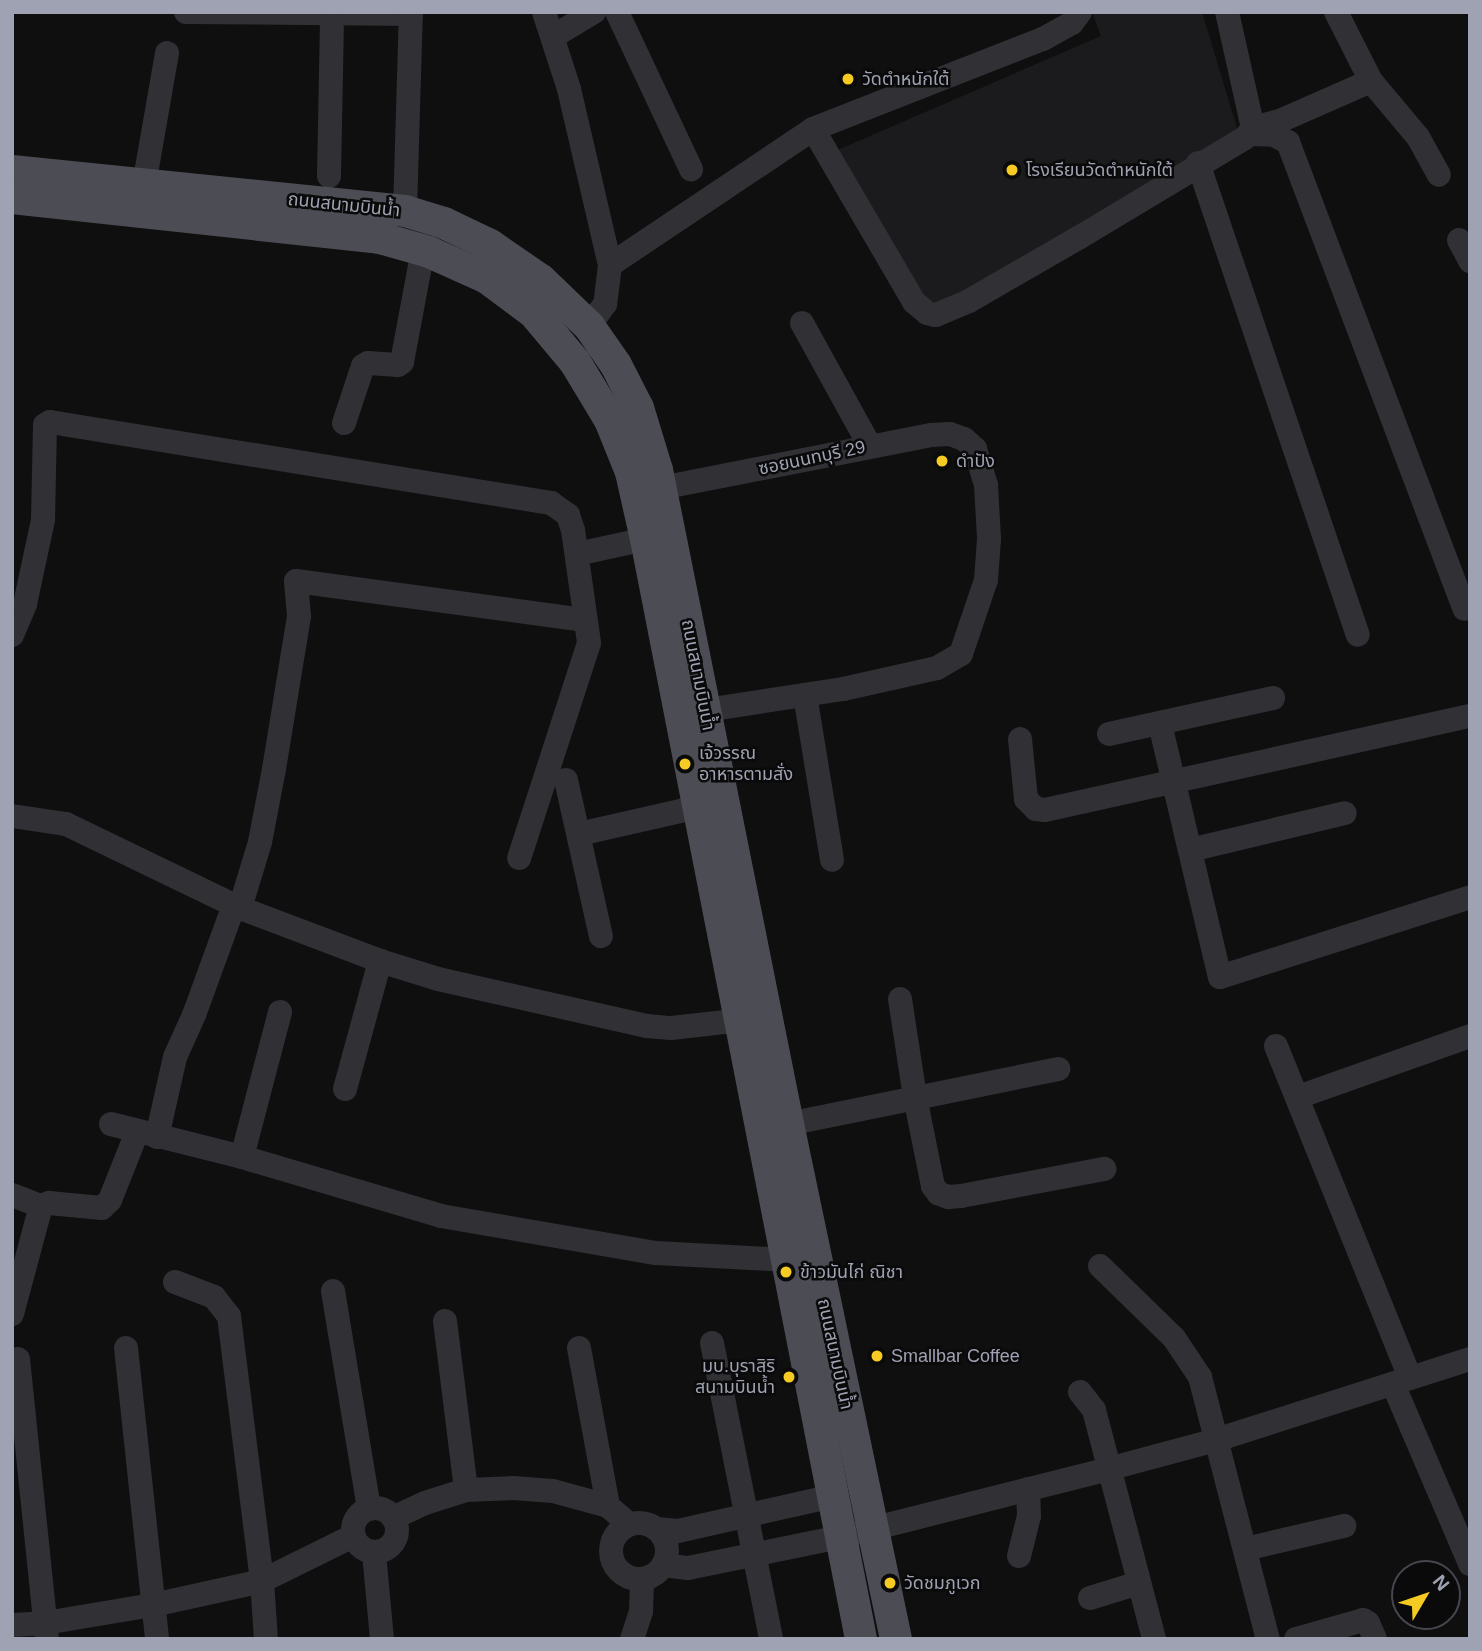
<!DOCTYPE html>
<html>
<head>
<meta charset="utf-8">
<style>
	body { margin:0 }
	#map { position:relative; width:1482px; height:1651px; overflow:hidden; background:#0f0f10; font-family:Helvetica,"Noto Sans Thai",sans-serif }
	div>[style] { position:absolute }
	.built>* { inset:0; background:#1b1b1d }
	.minor>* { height:24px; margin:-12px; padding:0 12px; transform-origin:12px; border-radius:12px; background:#303035 }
	.minor>.ring { margin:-12px; padding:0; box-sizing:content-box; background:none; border:24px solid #303035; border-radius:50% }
	.major>* { height:32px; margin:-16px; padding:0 16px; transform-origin:16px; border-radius:16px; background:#4c4c54 }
	.dots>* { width:19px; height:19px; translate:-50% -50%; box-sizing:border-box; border:4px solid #0a0a0b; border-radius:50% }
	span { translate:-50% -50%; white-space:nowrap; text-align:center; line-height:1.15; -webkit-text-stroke:5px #0a0a0b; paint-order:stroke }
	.poi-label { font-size:18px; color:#9fa2b2 }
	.left { translate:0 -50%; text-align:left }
	.right { translate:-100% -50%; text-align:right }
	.street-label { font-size:18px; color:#9fa2b2 }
	.frame { position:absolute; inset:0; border:14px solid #9fa2b2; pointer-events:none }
	.north { position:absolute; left:1391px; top:1560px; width:70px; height:70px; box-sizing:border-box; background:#0a0a0b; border:2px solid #46474e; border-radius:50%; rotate:51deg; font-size:19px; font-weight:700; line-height:28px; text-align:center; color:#9fa2b2 }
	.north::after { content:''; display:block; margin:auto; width:24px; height:32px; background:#f5ca22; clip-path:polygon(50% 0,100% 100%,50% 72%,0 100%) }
</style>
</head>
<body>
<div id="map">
	<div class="built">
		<div style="clip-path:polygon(1092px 12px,1202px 12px,1237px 128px,1157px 188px,925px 313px,833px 152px,1101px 36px)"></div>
	</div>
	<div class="minor">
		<div style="left:186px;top:12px;width:225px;rotate:0.5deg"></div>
		<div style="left:544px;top:12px;width:81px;rotate:72deg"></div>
		<div style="left:569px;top:89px;width:181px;rotate:76.9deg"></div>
		<div style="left:610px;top:265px;width:39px;rotate:97deg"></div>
		<div style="left:605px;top:304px;width:27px;rotate:126deg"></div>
		<div style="left:617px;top:12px;width:174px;rotate:64.8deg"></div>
		<div style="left:1227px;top:12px;width:119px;rotate:77.4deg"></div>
		<div style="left:1336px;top:12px;width:77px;rotate:63.1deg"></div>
		<div style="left:1371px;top:81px;width:73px;rotate:50deg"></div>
		<div style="left:1418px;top:137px;width:43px;rotate:61.1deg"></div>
		<div style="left:554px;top:36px;width:47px;rotate:-31deg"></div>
		<div style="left:813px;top:129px;width:200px;rotate:59.7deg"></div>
		<div style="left:914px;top:302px;width:17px;rotate:40deg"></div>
		<div style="left:927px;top:313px;width:9px;rotate:13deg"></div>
		<div style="left:936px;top:315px;width:36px;rotate:-23deg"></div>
		<div style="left:969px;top:301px;width:128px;rotate:-30deg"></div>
		<div style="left:1080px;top:237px;width:192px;rotate:-31deg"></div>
		<div style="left:1245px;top:138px;width:13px;rotate:-51deg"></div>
		<div style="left:1253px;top:128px;width:30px;rotate:-15deg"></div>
		<div style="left:1282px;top:120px;width:97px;rotate:-23.7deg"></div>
		<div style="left:1251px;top:134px;width:23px;rotate:2deg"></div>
		<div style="left:1274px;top:135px;width:16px;rotate:27deg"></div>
		<div style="left:1288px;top:142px;width:499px;rotate:69.3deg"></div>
		<div style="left:1198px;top:163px;width:498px;rotate:71.3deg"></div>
		<div style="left:329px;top:176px;width:160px;rotate:-88.9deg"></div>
		<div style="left:144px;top:185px;width:134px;rotate:-80.1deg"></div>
		<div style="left:405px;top:211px;width:199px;rotate:-88.3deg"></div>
		<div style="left:1459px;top:240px;width:24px;rotate:62deg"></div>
		<div style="left:610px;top:265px;width:244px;rotate:-33.8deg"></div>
		<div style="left:813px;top:129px;width:247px;rotate:-21.4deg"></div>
		<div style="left:1043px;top:39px;width:33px;rotate:-29deg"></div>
		<div style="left:1072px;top:23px;width:14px;rotate:-54deg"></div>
		<div style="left:802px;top:323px;width:141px;rotate:61.1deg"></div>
		<div style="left:344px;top:423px;width:60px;rotate:-71.6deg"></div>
		<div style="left:363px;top:366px;width:6px;rotate:-31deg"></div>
		<div style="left:368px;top:363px;width:30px;rotate:4deg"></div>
		<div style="left:398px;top:365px;width:5px;rotate:-37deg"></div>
		<div style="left:402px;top:362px;width:114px;rotate:-79.4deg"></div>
		<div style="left:661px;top:488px;width:276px;rotate:-11.1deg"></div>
		<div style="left:932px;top:435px;width:18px;rotate:-3deg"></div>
		<div style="left:950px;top:434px;width:15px;rotate:20deg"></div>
		<div style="left:964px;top:439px;width:15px;rotate:42deg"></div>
		<div style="left:975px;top:449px;width:38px;rotate:73deg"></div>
		<div style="left:986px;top:485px;width:54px;rotate:86.8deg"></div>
		<div style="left:989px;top:539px;width:41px;rotate:94.2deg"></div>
		<div style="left:986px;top:580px;width:78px;rotate:108.7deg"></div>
		<div style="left:961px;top:654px;width:28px;rotate:150deg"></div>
		<div style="left:937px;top:668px;width:96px;rotate:167.4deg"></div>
		<div style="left:843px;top:689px;width:139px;rotate:171.3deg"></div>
		<div style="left:577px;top:554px;width:71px;rotate:-12.3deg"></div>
		<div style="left:12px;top:635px;width:34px;rotate:-67deg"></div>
		<div style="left:25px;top:604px;width:86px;rotate:-77.9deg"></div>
		<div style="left:43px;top:520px;width:95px;rotate:-88.8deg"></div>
		<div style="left:45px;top:425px;width:6px;rotate:-31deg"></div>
		<div style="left:50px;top:422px;width:508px;rotate:9.18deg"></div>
		<div style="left:551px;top:503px;width:21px;rotate:35deg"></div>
		<div style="left:568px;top:515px;width:16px;rotate:72deg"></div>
		<div style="left:573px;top:530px;width:114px;rotate:81.9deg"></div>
		<div style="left:589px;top:643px;width:226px;rotate:108deg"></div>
		<div style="left:805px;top:695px;width:167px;rotate:80.7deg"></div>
		<div style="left:1160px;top:724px;width:260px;rotate:76.7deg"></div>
		<div style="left:1220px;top:977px;width:262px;rotate:-17.7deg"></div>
		<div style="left:1109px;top:734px;width:168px;rotate:-12.4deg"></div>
		<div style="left:1020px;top:739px;width:60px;rotate:84.3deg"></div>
		<div style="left:1026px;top:799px;width:14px;rotate:45deg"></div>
		<div style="left:1036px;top:809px;width:9px;rotate:6deg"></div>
		<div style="left:1045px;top:810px;width:435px;rotate:-12.5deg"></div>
		<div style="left:566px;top:780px;width:160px;rotate:77.4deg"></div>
		<div style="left:12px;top:816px;width:55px;rotate:8.4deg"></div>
		<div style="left:66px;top:824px;width:193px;rotate:25.8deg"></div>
		<div style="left:240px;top:908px;width:150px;rotate:20.7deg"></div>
		<div style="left:380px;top:961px;width:61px;rotate:17.2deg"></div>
		<div style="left:438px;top:979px;width:214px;rotate:12.7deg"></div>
		<div style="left:647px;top:1026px;width:24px;rotate:5deg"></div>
		<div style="left:671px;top:1028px;width:71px;rotate:-6.4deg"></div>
		<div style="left:579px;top:834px;width:122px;rotate:-12.8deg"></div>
		<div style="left:1190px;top:850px;width:159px;rotate:-13.4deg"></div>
		<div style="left:240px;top:908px;width:69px;rotate:-73.1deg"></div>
		<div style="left:260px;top:842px;width:74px;rotate:-79.1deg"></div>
		<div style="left:274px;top:769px;width:155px;rotate:-80.7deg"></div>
		<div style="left:299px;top:616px;width:35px;rotate:-95deg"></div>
		<div style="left:296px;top:581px;width:292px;rotate:7.7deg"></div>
		<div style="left:900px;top:999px;width:99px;rotate:81.3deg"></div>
		<div style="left:915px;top:1097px;width:91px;rotate:78.6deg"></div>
		<div style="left:933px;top:1186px;width:9px;rotate:54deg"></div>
		<div style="left:938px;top:1193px;width:11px;rotate:22deg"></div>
		<div style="left:948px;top:1197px;width:13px;rotate:-4deg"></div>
		<div style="left:961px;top:1196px;width:146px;rotate:-10.7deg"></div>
		<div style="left:1276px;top:1046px;width:358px;rotate:68deg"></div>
		<div style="left:345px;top:1089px;width:133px;rotate:-74.7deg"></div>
		<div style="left:1298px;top:1097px;width:182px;rotate:-19.5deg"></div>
		<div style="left:111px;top:1124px;width:135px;rotate:14.1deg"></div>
		<div style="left:242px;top:1157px;width:208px;rotate:16.5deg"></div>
		<div style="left:441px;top:1216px;width:218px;rotate:9.8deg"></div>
		<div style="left:656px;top:1253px;width:132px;rotate:3deg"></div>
		<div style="left:788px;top:1124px;width:276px;rotate:-11.5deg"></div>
		<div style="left:157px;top:1137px;width:82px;rotate:-77.3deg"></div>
		<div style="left:175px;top:1057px;width:46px;rotate:-65.7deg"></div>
		<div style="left:194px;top:1015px;width:117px;rotate:-70deg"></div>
		<div style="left:242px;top:1157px;width:150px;rotate:-75.3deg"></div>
		<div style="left:12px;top:1195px;width:31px;rotate:21deg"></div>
		<div style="left:1100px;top:1266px;width:103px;rotate:44.2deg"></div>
		<div style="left:1174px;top:1338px;width:47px;rotate:56.3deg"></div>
		<div style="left:1200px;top:1377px;width:271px;rotate:75.5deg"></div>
		<div style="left:175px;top:1282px;width:42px;rotate:21deg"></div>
		<div style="left:214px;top:1297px;width:24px;rotate:52deg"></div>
		<div style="left:229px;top:1316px;width:267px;rotate:82.9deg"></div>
		<div style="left:262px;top:1581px;width:58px;rotate:86.1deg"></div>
		<div style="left:333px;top:1291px;width:221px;rotate:80.6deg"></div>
		<div style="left:12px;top:1314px;width:112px;rotate:-75deg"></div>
		<div style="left:41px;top:1206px;width:9px;rotate:-21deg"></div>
		<div style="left:49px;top:1203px;width:53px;rotate:5.4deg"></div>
		<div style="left:102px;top:1208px;width:11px;rotate:-45deg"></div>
		<div style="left:110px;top:1200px;width:73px;rotate:-68.3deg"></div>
		<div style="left:445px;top:1321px;width:170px;rotate:82.9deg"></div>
		<div style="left:712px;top:1343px;width:302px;rotate:78.7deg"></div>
		<div style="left:126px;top:1348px;width:293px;rotate:83.9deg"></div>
		<div style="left:579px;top:1348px;width:161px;rotate:79.6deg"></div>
		<div style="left:18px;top:1359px;width:281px;rotate:84.1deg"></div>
		<div style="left:1393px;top:1384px;width:196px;rotate:66.8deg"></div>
		<div style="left:1080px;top:1392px;width:23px;rotate:52deg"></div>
		<div style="left:1094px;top:1410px;width:237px;rotate:75.3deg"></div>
		<div class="ring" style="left:353px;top:1508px;width:20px;height:20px"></div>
		<div style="left:393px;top:1518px;width:35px;rotate:-25deg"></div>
		<div style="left:425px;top:1503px;width:43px;rotate:-17.6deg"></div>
		<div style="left:466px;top:1490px;width:47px;rotate:-2.4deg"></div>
		<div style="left:513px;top:1488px;width:40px;rotate:4.3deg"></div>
		<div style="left:553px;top:1491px;width:57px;rotate:15.3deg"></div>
		<div style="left:608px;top:1506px;width:28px;rotate:41deg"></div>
		<div class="ring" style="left:611px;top:1523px;width:32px;height:32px"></div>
		<div style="left:657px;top:1529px;width:21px;rotate:5deg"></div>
		<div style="left:678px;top:1531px;width:159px;rotate:-12.7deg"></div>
		<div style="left:1245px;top:1549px;width:102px;rotate:-13.1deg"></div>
		<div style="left:374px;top:1553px;width:86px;rotate:84.7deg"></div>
		<div style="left:1019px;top:1556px;width:41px;rotate:-76deg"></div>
		<div style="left:1029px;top:1516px;width:27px;rotate:-92deg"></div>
		<div style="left:663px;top:1565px;width:25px;rotate:7deg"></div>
		<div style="left:688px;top:1568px;width:155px;rotate:-11.5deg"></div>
		<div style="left:840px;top:1537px;width:276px;rotate:-14.2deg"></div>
		<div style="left:1108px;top:1469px;width:112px;rotate:-15deg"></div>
		<div style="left:1216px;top:1440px;width:267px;rotate:-17.7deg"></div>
		<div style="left:1090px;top:1598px;width:51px;rotate:-17deg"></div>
		<div style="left:12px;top:1625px;width:33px;rotate:-3deg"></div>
		<div style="left:45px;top:1623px;width:109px;rotate:-9.5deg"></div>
		<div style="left:153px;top:1605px;width:112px;rotate:-12.4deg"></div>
		<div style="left:262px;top:1581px;width:102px;rotate:-26.3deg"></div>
		<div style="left:632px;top:1639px;width:29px;rotate:-72deg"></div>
		<div style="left:641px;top:1611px;width:32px;rotate:-88deg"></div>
		<div style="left:1296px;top:1639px;width:70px;rotate:-15.8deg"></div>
		<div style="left:1363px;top:1620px;width:6px;rotate:31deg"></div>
		<div style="left:1368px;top:1623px;width:17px;rotate:66deg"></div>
	</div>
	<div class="major">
		<div style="left:12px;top:171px;width:395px;rotate:5.8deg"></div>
		<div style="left:405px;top:211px;width:41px;rotate:17.1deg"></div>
		<div style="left:444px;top:223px;width:51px;rotate:25.6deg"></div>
		<div style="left:490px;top:245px;width:62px;rotate:34.5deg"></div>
		<div style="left:541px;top:280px;width:66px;rotate:43.8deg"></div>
		<div style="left:589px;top:326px;width:47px;rotate:55.3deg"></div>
		<div style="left:616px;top:365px;width:48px;rotate:62.9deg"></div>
		<div style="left:638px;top:408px;width:65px;rotate:73deg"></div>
		<div style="left:657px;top:470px;width:667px;rotate:78.67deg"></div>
		<div style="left:788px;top:1124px;width:526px;rotate:78.16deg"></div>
		<div style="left:12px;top:198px;width:370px;rotate:6.2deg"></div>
		<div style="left:380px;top:238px;width:51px;rotate:15.9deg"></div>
		<div style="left:429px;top:252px;width:64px;rotate:24.1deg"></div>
		<div style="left:487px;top:278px;width:59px;rotate:36.7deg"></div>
		<div style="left:534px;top:313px;width:64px;rotate:50.1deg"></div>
		<div style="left:575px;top:362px;width:68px;rotate:58.9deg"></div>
		<div style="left:610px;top:420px;width:56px;rotate:68deg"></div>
		<div style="left:631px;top:472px;width:69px;rotate:77.4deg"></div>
		<div style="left:646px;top:539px;width:1121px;rotate:78.94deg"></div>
	</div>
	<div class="dots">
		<div style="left:848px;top:79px;background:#f5ca22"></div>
		<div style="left:1012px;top:170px;background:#f5ca22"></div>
		<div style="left:942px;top:461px;background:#f5ca22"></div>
		<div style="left:685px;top:764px;background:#f5ca22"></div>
		<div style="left:786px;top:1272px;background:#f5ca22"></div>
		<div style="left:877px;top:1356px;background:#f5ca22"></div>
		<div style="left:789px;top:1377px;background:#f5ca22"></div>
		<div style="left:890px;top:1583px;background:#f5ca22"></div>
	</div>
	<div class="poi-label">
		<span class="left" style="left:862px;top:79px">วัดตำหนักใต้</span>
		<span class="left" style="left:1026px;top:170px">โรงเรียนวัดตำหนักใต้</span>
		<span class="left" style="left:956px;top:461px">ดำปัง</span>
		<span class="left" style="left:699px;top:764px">เจ้วรรณ<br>อาหารตามสั่ง</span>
		<span class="left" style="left:800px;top:1272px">ข้าวมันไก่ ณิชา</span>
		<span class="left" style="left:891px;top:1356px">Smallbar Coffee</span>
		<span class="right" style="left:775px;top:1377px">มบ.บุราสิริ<br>สนามบินน้ำ</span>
		<span class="left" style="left:904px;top:1583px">วัดชมภูเวก</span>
	</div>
	<div class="street-label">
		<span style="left:344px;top:205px;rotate:6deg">ถนนสนามบินน้ำ</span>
		<span style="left:812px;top:458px;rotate:-12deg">ซอยนนทบุรี 29</span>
		<span style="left:698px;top:675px;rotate:79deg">ถนนสนามบินน้ำ</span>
		<span style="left:835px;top:1354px;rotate:78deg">ถนนสนามบินน้ำ</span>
	</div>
	<div class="frame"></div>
	<div class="north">N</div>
</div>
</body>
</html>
